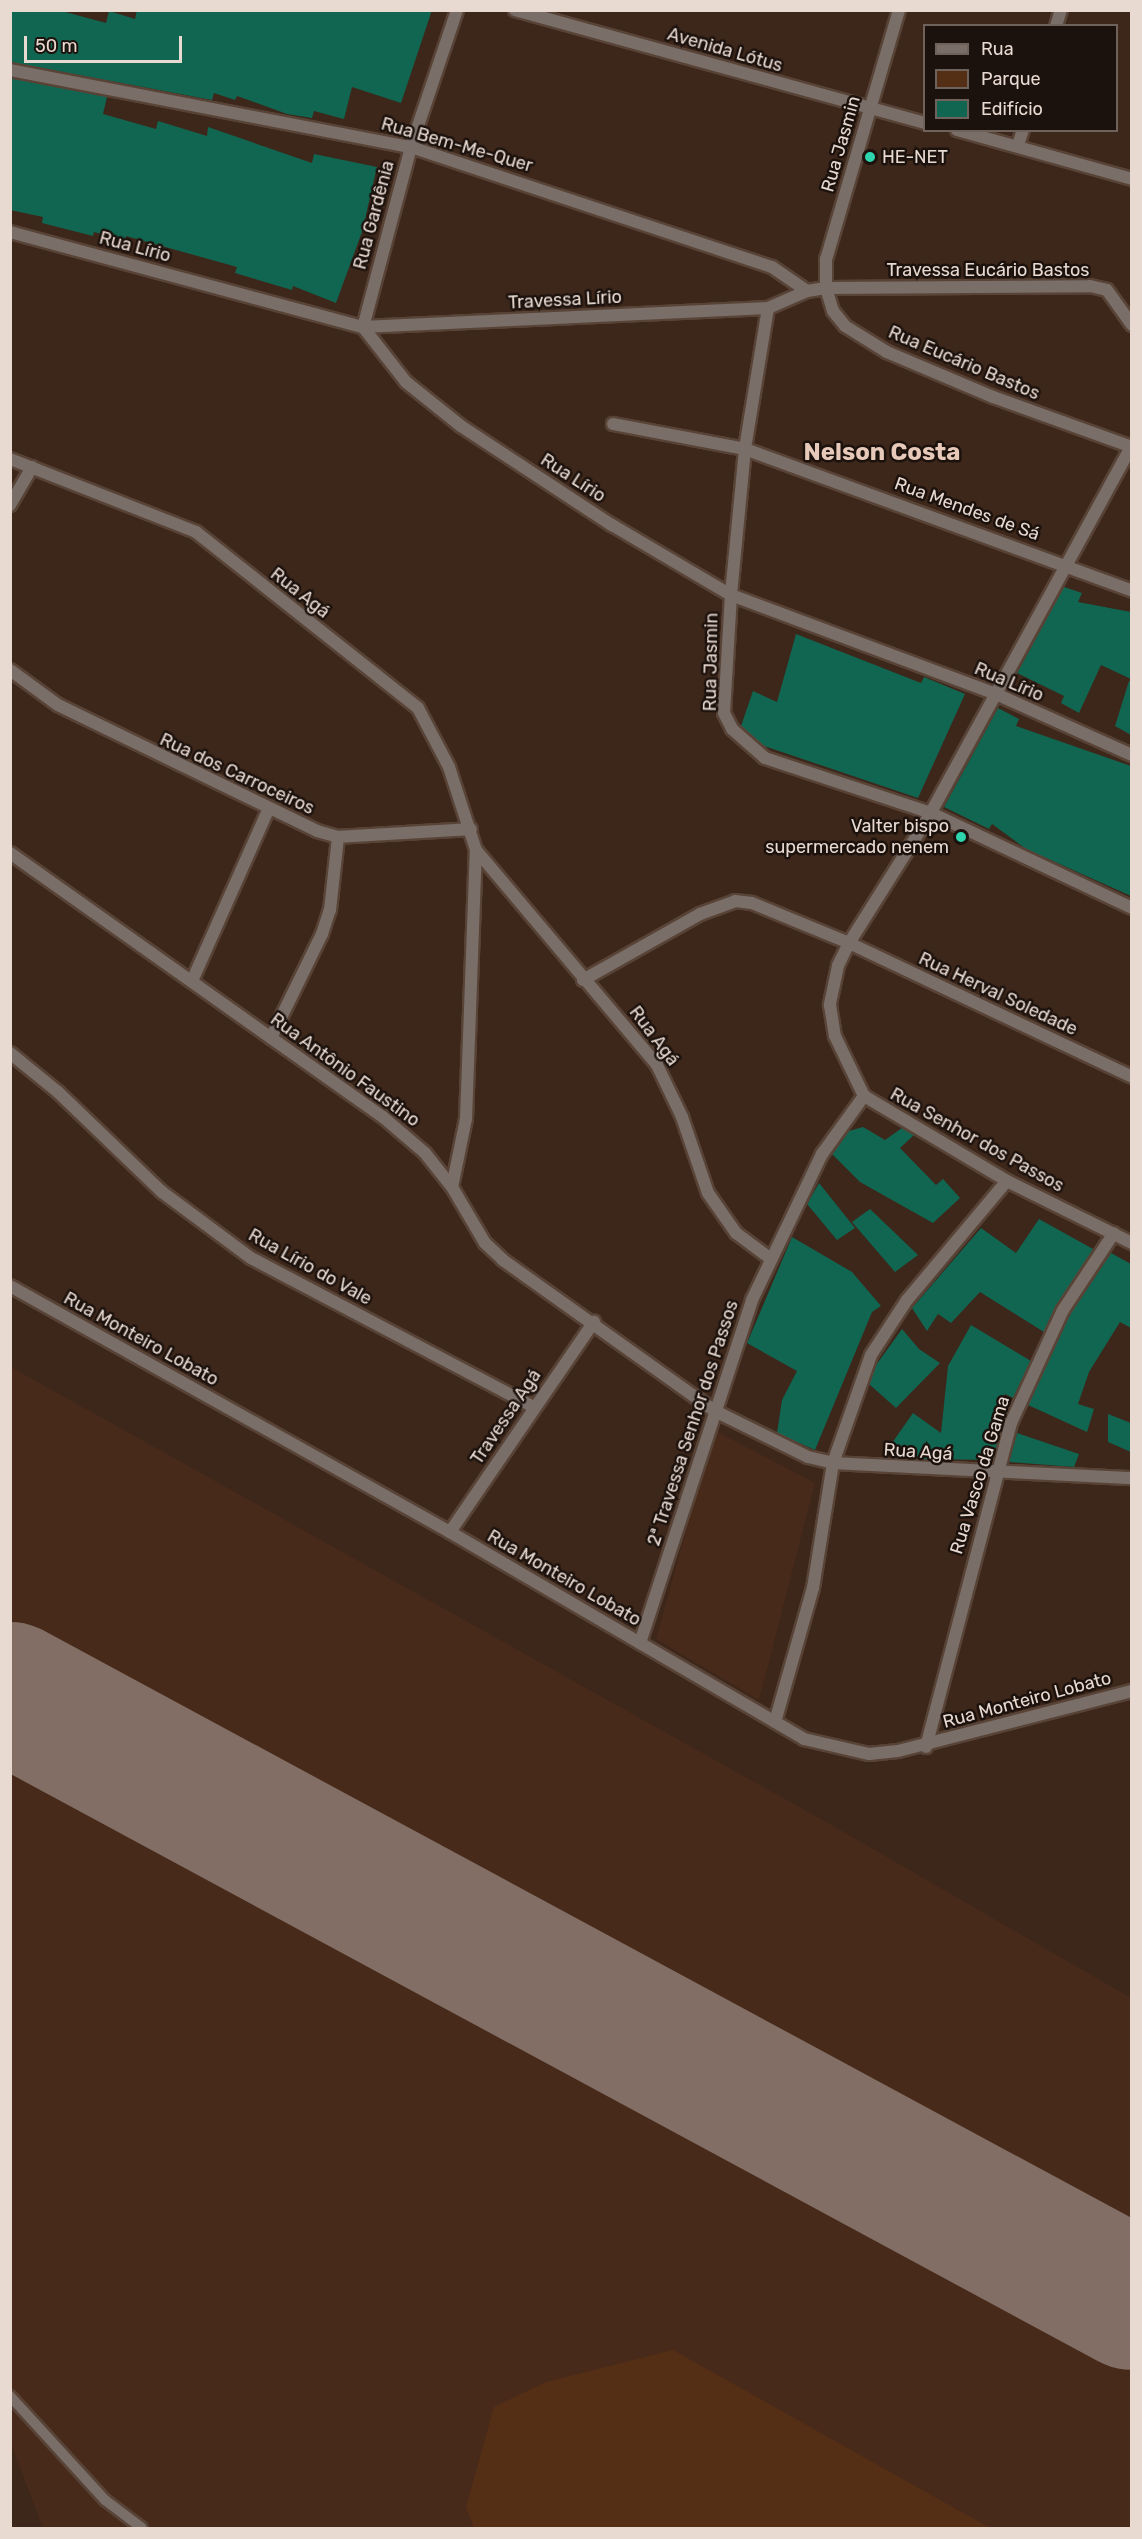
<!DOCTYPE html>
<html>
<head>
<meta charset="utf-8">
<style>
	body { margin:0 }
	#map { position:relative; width:1142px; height:2539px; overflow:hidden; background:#3d261a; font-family:Rubik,sans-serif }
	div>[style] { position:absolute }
	.built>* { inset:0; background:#472a1a }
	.green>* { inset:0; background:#552e16 }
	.runway>* { height:142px; margin:-71px; padding:0 71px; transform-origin:71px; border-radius:71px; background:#826e64 }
	.building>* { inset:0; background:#116651 }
	.roads { filter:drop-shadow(2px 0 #584337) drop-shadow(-2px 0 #584337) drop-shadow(0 2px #584337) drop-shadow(0 -2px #584337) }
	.service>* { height:10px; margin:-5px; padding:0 5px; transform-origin:5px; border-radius:5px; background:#7a6e68 }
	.minor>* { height:12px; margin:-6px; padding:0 6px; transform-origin:6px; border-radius:6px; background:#7a6e68 }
	.dots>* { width:16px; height:16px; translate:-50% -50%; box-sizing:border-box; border:3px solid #1c120d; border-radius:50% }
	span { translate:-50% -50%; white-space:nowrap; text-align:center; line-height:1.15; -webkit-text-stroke:5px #1c120d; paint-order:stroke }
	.street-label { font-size:18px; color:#e8d9d1 }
	.poi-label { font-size:18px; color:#e8d9d1 }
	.left { translate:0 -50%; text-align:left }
	.right { translate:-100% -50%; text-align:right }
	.district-label { font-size:24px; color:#e6c9b9; font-weight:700 }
	.frame { position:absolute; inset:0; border:12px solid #e8d9d1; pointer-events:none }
	.legend { position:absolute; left:923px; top:24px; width:195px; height:108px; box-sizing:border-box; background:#1c120d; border:2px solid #6e625b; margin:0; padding:8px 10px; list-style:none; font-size:18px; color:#e8d9d1 }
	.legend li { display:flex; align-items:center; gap:12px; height:30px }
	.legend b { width:30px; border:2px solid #6e625b }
	.scale { position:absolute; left:24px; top:36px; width:158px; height:27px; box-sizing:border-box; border:3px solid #e8d9d1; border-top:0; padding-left:8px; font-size:18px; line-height:21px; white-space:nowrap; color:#e8d9d1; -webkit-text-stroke:4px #1c120d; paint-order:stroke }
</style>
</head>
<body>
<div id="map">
	<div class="built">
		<div style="clip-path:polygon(11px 1367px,837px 1828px,1131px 1998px,1131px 2528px,43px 2528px,11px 2444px)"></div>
		<div style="clip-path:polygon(714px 1430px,815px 1483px,759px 1700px,656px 1639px)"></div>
	</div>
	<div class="green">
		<div style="clip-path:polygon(673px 2350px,990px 2528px,474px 2528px,466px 2507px,494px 2407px,546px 2382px)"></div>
	</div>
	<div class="runway">
		<div style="left:10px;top:1693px;width:1275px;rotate:28.37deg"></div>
	</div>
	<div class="building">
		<div style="clip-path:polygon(10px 10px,58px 10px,106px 23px,109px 11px,135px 19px,137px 10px,432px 10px,401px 103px,352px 87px,344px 119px,314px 111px,312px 118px,287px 114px,237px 96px,235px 100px,214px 93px,212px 100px,10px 62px)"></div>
		<div style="clip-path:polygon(10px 78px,107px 97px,103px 114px,156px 129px,158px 121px,207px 136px,208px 127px,312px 163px,314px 154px,377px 167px,362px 232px,336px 303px,293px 286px,292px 290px,235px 273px,237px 267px,126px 236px,125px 240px,94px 232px,93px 236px,42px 223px,43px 217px,10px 210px)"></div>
		<div style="clip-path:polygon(1064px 587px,1082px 593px,1078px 602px,1131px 612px,1131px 679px,1101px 665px,1079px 713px,1061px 703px,1064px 696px,1017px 673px)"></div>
		<div style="clip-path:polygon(796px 634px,921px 683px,924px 677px,965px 694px,918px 798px,764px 746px,741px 726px,753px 691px,777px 702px)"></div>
		<div style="clip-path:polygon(1129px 681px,1131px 681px,1131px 735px,1115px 726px)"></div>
		<div style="clip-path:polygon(998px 708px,1019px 719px,1016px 726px,1131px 766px,1131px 896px,1026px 849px,992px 824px,989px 829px,944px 807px)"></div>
		<div style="clip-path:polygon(863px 1127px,885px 1140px,902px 1128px,914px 1135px,900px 1148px,936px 1185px,943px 1179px,960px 1198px,933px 1223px,860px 1182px,832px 1154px,849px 1131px)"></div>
		<div style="clip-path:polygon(819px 1183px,855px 1228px,837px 1240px,807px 1204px)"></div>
		<div style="clip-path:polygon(870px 1209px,918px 1255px,895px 1272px,852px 1222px)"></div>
		<div style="clip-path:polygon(1039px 1219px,1093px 1249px,1044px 1332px,980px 1292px,951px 1323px,938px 1314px,927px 1331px,912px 1308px,981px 1228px,1016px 1253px)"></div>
		<div style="clip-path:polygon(792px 1237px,852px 1272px,881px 1306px,872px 1312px,815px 1450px,777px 1433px,782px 1400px,797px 1371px,747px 1343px)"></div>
		<div style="clip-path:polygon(1111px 1253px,1131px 1264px,1131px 1328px,1120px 1322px,1089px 1372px,1078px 1404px,1094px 1409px,1087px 1432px,1028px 1405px,1070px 1314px)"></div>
		<div style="clip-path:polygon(971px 1325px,1031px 1361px,1013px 1398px,1005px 1394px,990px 1424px,1001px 1428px,993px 1460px,921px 1459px,892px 1443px,913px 1413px,941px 1433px,948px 1366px)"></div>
		<div style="clip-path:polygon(902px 1329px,919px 1349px,940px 1363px,896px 1408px,869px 1384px,876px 1365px)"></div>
		<div style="clip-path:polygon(1108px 1414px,1131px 1423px,1131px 1452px,1108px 1442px)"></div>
		<div style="clip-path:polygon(1017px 1433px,1079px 1454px,1074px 1467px,1009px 1462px)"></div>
	</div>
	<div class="roads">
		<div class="service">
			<div style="left:10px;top:2396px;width:141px;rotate:47.6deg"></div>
			<div style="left:105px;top:2500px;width:46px;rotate:37.1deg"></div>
		</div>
		<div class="minor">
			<div style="left:457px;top:10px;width:145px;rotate:108.6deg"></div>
			<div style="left:411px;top:147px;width:186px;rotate:104.9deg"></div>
			<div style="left:363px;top:327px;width:405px;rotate:-2.7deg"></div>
			<div style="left:515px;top:10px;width:424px;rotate:15.4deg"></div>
			<div style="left:899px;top:10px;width:259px;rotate:106.3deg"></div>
			<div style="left:826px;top:259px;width:29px;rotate:90deg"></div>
			<div style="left:826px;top:288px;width:264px;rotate:-0.4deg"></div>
			<div style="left:1090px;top:286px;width:17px;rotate:13deg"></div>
			<div style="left:1107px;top:290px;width:43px;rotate:54.5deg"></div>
			<div style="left:1056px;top:26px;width:17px;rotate:-73deg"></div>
			<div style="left:10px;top:70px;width:408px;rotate:10.9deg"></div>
			<div style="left:411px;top:147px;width:380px;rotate:18.4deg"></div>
			<div style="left:772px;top:267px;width:42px;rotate:34.4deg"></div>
			<div style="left:957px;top:130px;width:182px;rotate:15.6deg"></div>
			<div style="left:1018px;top:145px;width:16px;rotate:-72deg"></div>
			<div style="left:10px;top:232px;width:366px;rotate:15.1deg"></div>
			<div style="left:363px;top:327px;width:70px;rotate:52deg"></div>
			<div style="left:406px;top:382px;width:70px;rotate:38.7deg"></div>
			<div style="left:461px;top:426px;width:181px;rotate:33.3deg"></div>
			<div style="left:612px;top:525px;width:138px;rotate:30.5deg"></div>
			<div style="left:731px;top:595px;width:283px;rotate:20.5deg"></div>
			<div style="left:996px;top:694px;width:149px;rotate:24.2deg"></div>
			<div style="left:807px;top:291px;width:43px;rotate:156.4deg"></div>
			<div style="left:768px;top:308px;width:143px;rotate:99.3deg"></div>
			<div style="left:745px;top:449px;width:147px;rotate:95.5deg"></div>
			<div style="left:731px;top:595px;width:118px;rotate:93.4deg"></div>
			<div style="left:724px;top:713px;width:18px;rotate:63deg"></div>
			<div style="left:732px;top:729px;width:44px;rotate:41.3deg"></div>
			<div style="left:765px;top:758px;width:175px;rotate:18.3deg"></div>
			<div style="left:931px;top:813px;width:222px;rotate:25.3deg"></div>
			<div style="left:807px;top:291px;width:19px;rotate:-9deg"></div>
			<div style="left:826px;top:288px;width:24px;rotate:73deg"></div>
			<div style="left:833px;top:311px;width:19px;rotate:51deg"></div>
			<div style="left:845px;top:326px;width:49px;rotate:31.8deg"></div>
			<div style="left:887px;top:352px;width:115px;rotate:23deg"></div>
			<div style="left:993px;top:397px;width:148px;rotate:19.8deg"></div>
			<div style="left:613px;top:424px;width:134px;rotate:10.7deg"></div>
			<div style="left:745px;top:449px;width:412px;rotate:20.1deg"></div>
			<div style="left:1131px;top:447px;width:417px;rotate:118.7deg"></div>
			<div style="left:931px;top:813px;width:154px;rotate:122.2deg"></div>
			<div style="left:849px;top:943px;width:25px;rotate:116deg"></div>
			<div style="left:838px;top:966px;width:40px;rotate:102deg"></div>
			<div style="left:830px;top:1005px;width:31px;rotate:81deg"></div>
			<div style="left:835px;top:1036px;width:67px;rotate:64.2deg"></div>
			<div style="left:864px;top:1096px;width:166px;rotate:30.7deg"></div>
			<div style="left:1007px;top:1181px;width:140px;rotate:26.4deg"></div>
			<div style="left:10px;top:459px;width:200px;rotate:21.4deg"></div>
			<div style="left:196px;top:532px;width:283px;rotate:38.4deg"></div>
			<div style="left:418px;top:708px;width:67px;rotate:62.3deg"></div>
			<div style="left:449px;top:767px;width:87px;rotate:72deg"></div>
			<div style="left:476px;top:850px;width:281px;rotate:49.9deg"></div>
			<div style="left:657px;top:1065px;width:58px;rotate:64.3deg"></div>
			<div style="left:682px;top:1117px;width:80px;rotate:71.1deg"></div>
			<div style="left:708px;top:1193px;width:49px;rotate:55deg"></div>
			<div style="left:736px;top:1233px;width:44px;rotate:36.6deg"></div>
			<div style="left:10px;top:505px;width:44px;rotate:-59.9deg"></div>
			<div style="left:10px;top:670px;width:59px;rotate:36.1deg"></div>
			<div style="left:58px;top:705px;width:288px;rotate:25.9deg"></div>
			<div style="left:317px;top:831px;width:22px;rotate:16deg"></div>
			<div style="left:338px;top:837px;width:133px;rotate:-3.4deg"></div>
			<div style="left:10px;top:853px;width:457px;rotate:35.3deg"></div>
			<div style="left:383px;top:1117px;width:55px;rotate:40.6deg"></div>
			<div style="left:425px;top:1153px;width:43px;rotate:51.5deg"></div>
			<div style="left:452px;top:1187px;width:65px;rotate:59.5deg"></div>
			<div style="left:485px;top:1243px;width:25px;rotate:43deg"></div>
			<div style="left:503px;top:1260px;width:260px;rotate:35.5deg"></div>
			<div style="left:715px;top:1411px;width:104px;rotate:26.3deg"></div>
			<div style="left:808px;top:1457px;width:26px;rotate:13deg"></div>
			<div style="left:833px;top:1463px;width:299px;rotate:2.9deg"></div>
			<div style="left:583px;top:980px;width:134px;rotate:-29.4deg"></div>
			<div style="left:700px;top:914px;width:37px;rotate:-20deg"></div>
			<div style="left:735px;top:901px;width:17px;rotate:7deg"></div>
			<div style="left:752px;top:903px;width:105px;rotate:22.4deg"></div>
			<div style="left:849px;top:943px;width:313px;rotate:25.3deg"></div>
			<div style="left:192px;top:981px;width:187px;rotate:-66deg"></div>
			<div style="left:271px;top:1038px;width:116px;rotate:-63.9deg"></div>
			<div style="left:322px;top:934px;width:25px;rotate:-72deg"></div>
			<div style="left:330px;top:910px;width:73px;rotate:-83.7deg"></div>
			<div style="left:10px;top:1053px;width:62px;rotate:39.1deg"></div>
			<div style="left:58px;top:1092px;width:144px;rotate:43.9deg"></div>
			<div style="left:162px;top:1192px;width:111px;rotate:36.6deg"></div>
			<div style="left:251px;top:1258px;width:320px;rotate:27.8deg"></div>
			<div style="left:452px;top:1187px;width:69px;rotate:-78.4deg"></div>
			<div style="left:466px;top:1119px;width:269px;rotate:-87.9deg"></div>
			<div style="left:10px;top:1286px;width:504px;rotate:29.21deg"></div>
			<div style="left:450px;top:1532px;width:410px;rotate:30.3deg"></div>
			<div style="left:804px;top:1739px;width:67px;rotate:13deg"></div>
			<div style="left:869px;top:1754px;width:29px;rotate:-6deg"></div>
			<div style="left:898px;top:1751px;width:242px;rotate:-14.4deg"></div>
			<div style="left:450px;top:1532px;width:255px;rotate:-55.6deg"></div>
			<div style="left:640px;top:1643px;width:361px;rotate:-71.9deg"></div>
			<div style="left:752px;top:1300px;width:162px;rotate:-64.4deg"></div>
			<div style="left:822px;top:1154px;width:72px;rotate:-54.1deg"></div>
			<div style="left:775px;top:1722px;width:139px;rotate:-74.2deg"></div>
			<div style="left:813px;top:1588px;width:127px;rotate:-80.9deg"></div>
			<div style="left:833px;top:1463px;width:114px;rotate:-70.6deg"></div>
			<div style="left:871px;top:1355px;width:66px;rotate:-56.8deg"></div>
			<div style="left:907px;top:1300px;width:155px;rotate:-50deg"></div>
			<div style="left:926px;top:1747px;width:335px;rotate:-75.3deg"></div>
			<div style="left:1011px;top:1423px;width:124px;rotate:-65.3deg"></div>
			<div style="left:1063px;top:1310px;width:92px;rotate:-56.5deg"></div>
		</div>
	</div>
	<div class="dots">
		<div style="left:870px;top:157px;background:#2ed4ab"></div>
		<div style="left:961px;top:837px;background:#2ed4ab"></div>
	</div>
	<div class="street-label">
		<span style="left:725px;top:50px;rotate:16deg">Avenida Lótus</span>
		<span style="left:841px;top:144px;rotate:-74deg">Rua Jasmin</span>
		<span style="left:457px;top:145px;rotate:16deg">Rua Bem-Me-Quer</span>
		<span style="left:374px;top:215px;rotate:-75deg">Rua Gardênia</span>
		<span style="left:135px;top:247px;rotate:15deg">Rua Lírio</span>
		<span style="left:988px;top:270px">Travessa Eucário Bastos</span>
		<span style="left:565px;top:300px;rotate:-3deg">Travessa Lírio</span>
		<span style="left:964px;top:363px;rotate:23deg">Rua Eucário Bastos</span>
		<span style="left:573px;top:478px;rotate:33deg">Rua Lírio</span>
		<span style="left:967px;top:509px;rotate:20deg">Rua Mendes de Sá</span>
		<span style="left:300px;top:593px;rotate:38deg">Rua Agá</span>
		<span style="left:711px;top:662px;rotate:-89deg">Rua Jasmin</span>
		<span style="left:1009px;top:682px;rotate:23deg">Rua Lírio</span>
		<span style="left:237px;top:774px;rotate:25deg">Rua dos Carroceiros</span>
		<span style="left:998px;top:994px;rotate:25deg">Rua Herval Soledade</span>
		<span style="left:654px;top:1036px;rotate:53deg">Rua Agá</span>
		<span style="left:345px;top:1070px;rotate:36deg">Rua Antônio Faustino</span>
		<span style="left:977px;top:1140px;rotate:29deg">Rua Senhor dos Passos</span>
		<span style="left:310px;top:1267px;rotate:29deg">Rua Lírio do Vale</span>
		<span style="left:141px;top:1339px;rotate:29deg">Rua Monteiro Lobato</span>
		<span style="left:506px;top:1417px;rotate:-56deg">Travessa Agá</span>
		<span style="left:693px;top:1423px;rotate:-72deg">2ª Travessa Senhor dos Passos</span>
		<span style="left:918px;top:1452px;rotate:4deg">Rua Agá</span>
		<span style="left:980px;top:1475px;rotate:-73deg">Rua Vasco da Gama</span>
		<span style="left:564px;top:1578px;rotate:30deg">Rua Monteiro Lobato</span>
		<span style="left:1027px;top:1700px;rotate:-15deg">Rua Monteiro Lobato</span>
	</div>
	<div class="poi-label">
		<span class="left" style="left:882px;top:157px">HE-NET</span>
		<span class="right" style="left:949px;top:837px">Valter bispo<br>supermercado nenem</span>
	</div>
	<div class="district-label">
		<span style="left:882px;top:453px">Nelson Costa</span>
	</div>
	<div class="frame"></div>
	<ul class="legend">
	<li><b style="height:8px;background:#7a6e68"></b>Rua</li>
	<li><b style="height:16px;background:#552e16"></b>Parque</li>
	<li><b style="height:16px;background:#116651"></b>Edifício</li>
	</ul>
	<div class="scale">50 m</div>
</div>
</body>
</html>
